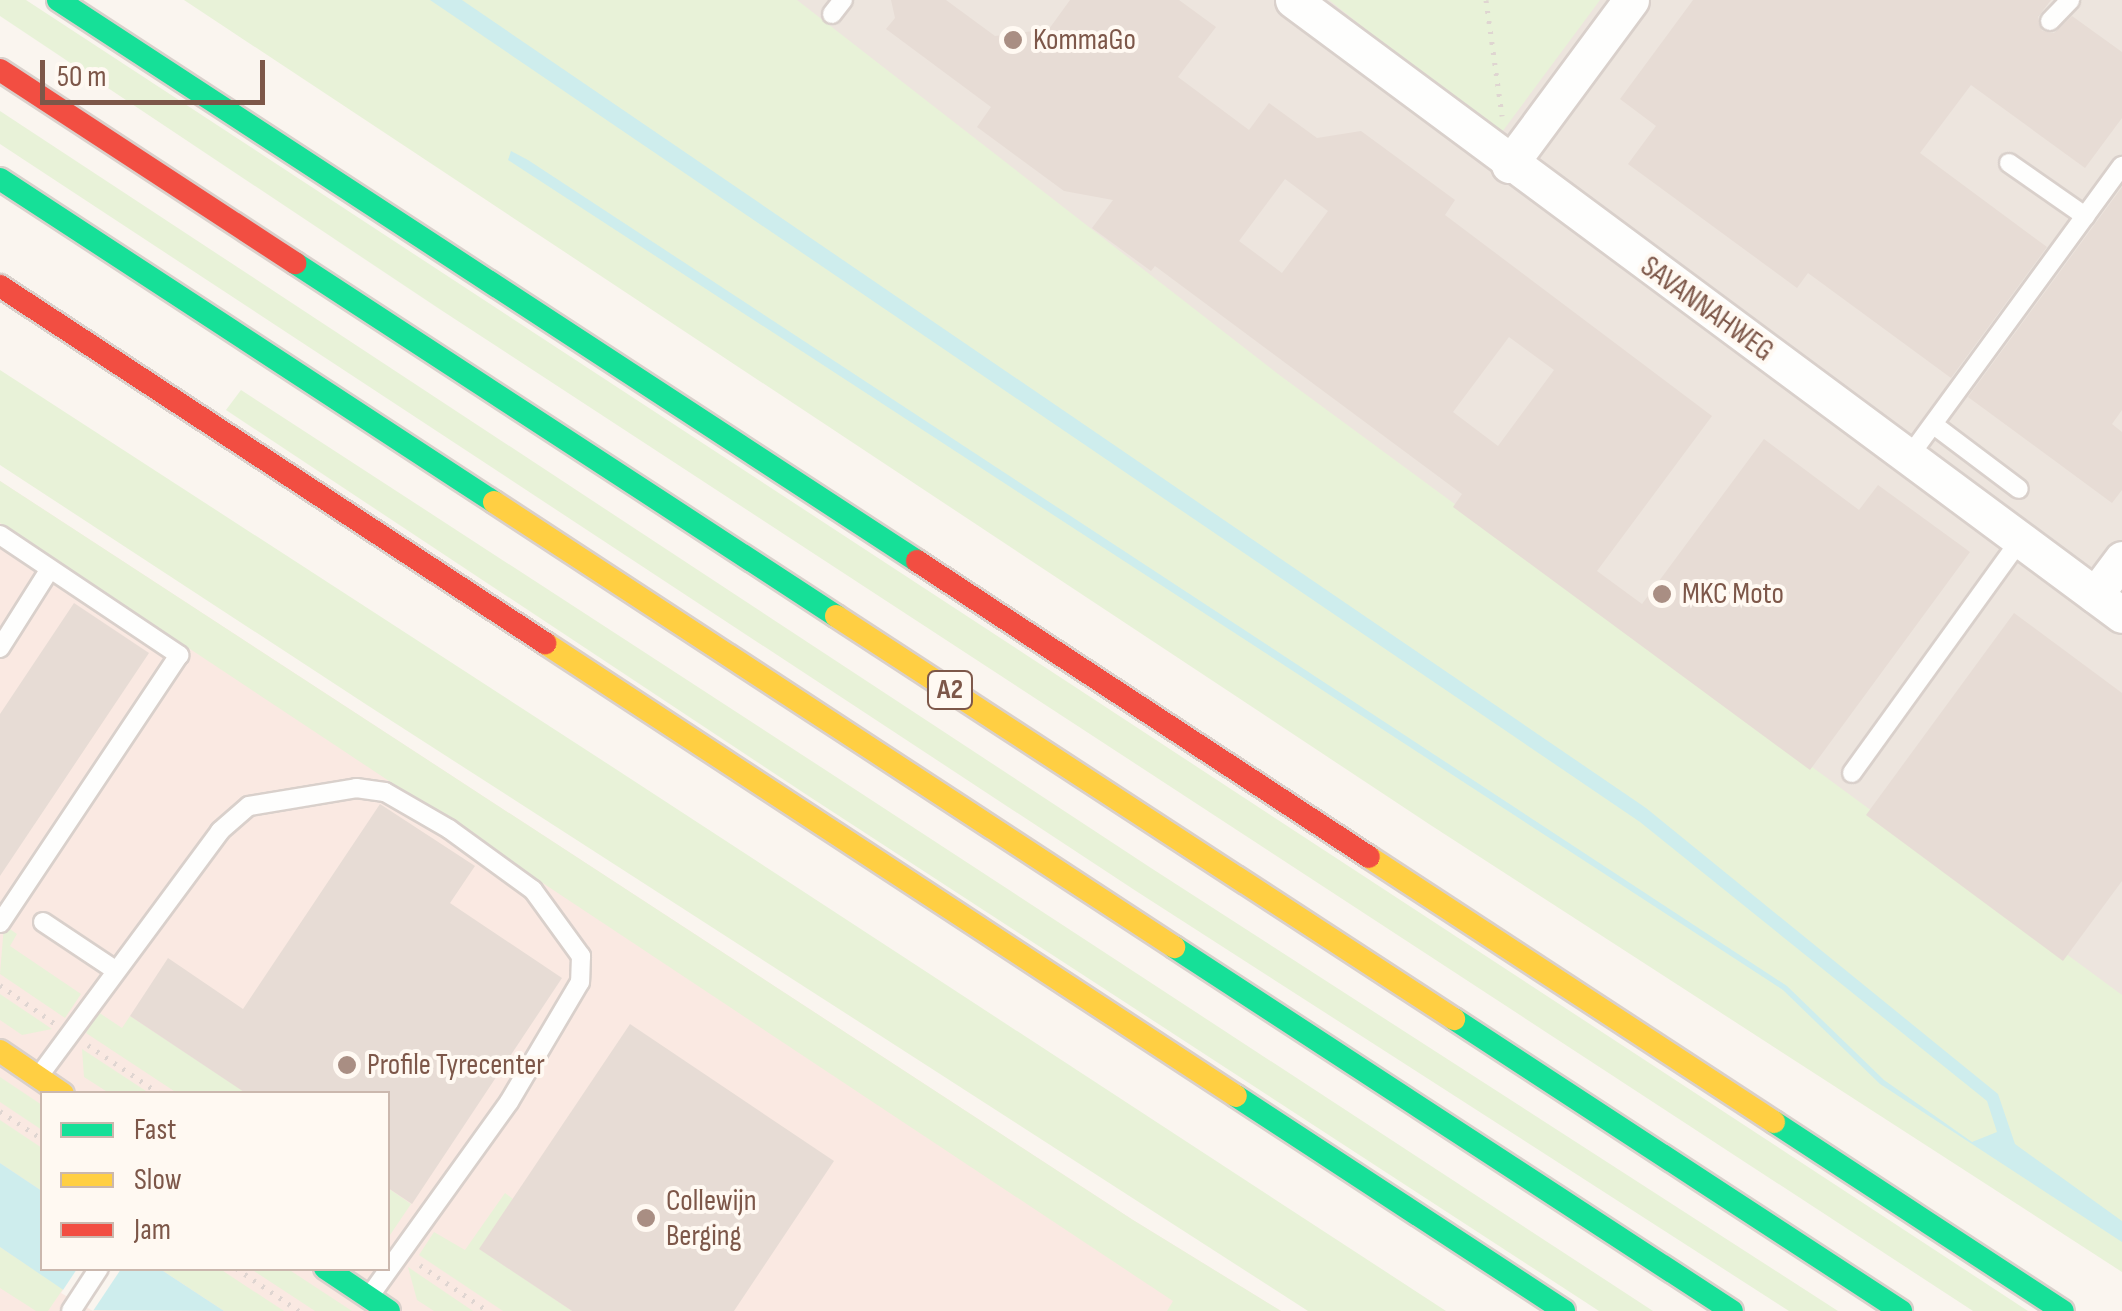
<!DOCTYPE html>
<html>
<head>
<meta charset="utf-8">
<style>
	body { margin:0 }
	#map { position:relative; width:2122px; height:1311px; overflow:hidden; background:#faf5ef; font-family:"Sofia Sans Condensed",sans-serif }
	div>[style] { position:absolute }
	.commercial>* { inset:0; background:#fae9e2 }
	.industrial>* { inset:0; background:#ede5de }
	.green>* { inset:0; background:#e8f2d8 }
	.water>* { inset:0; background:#ceeded }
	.pier>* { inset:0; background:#faf5ef }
	.building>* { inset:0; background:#e7dcd5 }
	.path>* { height:5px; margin-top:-2.5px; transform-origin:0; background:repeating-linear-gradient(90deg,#dfd5d1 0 2.5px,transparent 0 10.5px) }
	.roads { filter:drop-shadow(2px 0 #d9d0cb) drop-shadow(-2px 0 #d9d0cb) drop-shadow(0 2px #d9d0cb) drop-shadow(0 -2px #d9d0cb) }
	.lane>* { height:18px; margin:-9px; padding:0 9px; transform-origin:9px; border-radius:9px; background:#fefefd }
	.street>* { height:35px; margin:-17.5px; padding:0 17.5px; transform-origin:17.5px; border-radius:17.5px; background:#fefefd }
	.fast>* { height:22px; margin:-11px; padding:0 11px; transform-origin:11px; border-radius:11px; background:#16e098 }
	.slow>* { height:22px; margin:-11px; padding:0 11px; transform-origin:11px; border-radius:11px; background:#ffcf43 }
	.jam>* { height:22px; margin:-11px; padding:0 11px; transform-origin:11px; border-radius:11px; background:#f24e42 }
	.dots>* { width:28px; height:28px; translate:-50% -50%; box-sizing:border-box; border:5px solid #fff9f2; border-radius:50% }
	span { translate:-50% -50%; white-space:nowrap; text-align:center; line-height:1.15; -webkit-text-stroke:8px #fff9f2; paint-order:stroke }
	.shield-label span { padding:2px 8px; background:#fff9f2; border:2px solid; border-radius:8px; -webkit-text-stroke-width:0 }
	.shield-label { font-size:28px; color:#7d5749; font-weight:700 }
	.poi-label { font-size:30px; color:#7d5749 }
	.left { translate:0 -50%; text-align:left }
	.street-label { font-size:30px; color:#7d5749 }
	.legend { position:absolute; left:40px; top:1091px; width:350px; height:180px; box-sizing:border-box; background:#fff9f2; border:2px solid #cbb8ae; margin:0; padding:12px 18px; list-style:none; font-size:30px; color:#7d5749 }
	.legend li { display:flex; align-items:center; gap:20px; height:50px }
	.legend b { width:50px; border:2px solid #cbb8ae }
	.scale { position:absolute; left:40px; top:60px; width:225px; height:45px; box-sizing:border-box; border:5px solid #7d5749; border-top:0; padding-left:12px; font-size:30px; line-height:35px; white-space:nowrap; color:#7d5749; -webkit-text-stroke:8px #fff9f2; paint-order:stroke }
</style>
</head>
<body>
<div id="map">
	<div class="commercial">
		<div style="clip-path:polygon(evenodd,0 481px,1133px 1220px,1281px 1311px,0 1311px,0 481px,42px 1094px,388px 1094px,388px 1268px,42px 1268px,42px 1094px)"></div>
	</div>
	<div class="industrial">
		<div style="clip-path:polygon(476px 0,2122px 0,2122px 1106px)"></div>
	</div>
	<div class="green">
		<div style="clip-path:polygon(0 0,26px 0,2028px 1311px,1973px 1311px,441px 310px,0 16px)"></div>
		<div style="clip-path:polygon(184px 0,797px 0,1278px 374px,2122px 995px,2122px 1272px,1432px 826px)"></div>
		<div style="clip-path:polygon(1329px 0,1600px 0,1499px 136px)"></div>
		<div style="clip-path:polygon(0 111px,1151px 868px,1838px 1311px,1789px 1311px,1136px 891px,0 144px)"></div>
		<div style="clip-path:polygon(0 370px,611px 766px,1446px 1311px,1308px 1311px,367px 705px,0 465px)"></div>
		<div style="clip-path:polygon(241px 390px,827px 771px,1653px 1311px,1599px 1311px,810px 797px,226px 410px)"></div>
		<div style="clip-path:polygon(0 481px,1133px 1220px,1281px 1311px,1167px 1311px,1173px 1301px,0 523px)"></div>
		<div style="clip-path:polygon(4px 925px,17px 934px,10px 946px,81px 994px,65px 1018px,0 974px)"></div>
		<div style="clip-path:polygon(0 994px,52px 1029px,22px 1035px,0 1020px)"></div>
		<div style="clip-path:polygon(98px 1012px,122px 1028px,130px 1016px,247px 1093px,177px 1093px,86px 1033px)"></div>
		<div style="clip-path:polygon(82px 1049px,149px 1093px,109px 1093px,84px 1077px)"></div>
		<div style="clip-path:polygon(0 1077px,42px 1105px,42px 1130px,0 1102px)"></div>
		<div style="clip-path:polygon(0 1120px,42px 1148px,42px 1191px,0 1163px)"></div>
		<div style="clip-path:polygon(388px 1188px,411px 1204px,390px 1235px,388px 1233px)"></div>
		<div style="clip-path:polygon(505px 1193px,513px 1199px,480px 1249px,572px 1311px,503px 1311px,419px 1255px,434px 1232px,465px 1250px)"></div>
		<div style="clip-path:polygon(0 1247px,63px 1289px,48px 1311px,36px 1311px,0 1288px)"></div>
		<div style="clip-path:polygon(408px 1267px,473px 1311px,434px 1311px,417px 1300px)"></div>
		<div style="clip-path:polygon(160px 1269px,220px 1269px,284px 1311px,224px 1311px)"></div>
		<div style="clip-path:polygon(251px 1269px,288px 1269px,352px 1311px,315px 1311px)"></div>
	</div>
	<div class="water">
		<div style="clip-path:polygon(430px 0,462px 0,1646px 808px,1998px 1094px,2015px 1144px,2122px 1221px,2122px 1242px,1880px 1084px,1783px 990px,508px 160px,511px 151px,528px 160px,1787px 986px,1884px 1080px,1972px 1142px,1997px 1132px,1987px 1101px,1640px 822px)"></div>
		<div style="clip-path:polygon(0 1163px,42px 1191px,42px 1268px,160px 1269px,224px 1311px,93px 1310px,0 1247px)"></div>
	</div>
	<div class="pier">
		<div style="clip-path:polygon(77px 1269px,121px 1269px,93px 1311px,61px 1293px)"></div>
	</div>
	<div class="building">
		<div style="clip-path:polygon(evenodd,891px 0,946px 0,995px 36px,1049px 29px,1070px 0,1179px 0,1216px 27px,1178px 77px,1249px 130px,1269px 103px,1317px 138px,1361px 131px,1455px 200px,1445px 215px,1712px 416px,1597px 571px,1642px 604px,1764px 439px,1859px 510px,1878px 485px,1970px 552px,1810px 770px,1453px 507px,1462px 494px,1155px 266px,1151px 271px,1092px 228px,1113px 200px,1064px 191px,977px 127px,991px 107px,886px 29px,895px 18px,891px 0,1285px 179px,1328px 211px,1282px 273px,1239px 241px,1285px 179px,891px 0,1509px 337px,1554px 370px,1498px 446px,1453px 412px,1509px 337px)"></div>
		<div style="clip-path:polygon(1693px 0,2051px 0,2038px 17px,2042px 31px,2054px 33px,2072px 16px,2122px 52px,2122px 118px,2085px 168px,1971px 85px,1920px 153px,2047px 247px,1951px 378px,1808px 273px,1797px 288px,1628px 164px,1656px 126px,1620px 99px)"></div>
		<div style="clip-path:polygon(2122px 187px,2122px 410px,2112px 424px,2122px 432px,2122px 490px,2112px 503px,1968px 397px)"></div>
		<div style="clip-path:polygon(74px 603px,149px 653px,0 876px,0 714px)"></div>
		<div style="clip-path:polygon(2014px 613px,2122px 693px,2122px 881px,2063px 961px,1866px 815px)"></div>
		<div style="clip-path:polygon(380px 804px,475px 866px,450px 903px,562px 978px,412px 1204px,388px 1188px,388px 1094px,247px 1094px,130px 1016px,168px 958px,243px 1009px)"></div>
		<div style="clip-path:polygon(630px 1024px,834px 1161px,734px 1311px,572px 1311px,479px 1249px)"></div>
	</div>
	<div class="path">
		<div style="left:1486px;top:0;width:117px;rotate:82.1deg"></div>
		<div style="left:0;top:985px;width:66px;rotate:35.1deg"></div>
		<div style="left:88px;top:1045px;width:87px;rotate:34.2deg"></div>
		<div style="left:0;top:1111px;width:50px;rotate:33.7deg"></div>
		<div style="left:420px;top:1265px;width:82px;rotate:34.1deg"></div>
		<div style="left:236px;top:1268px;width:76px;rotate:34.3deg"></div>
	</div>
	<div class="roads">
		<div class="lane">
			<div style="left:832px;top:14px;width:18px;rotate:-52deg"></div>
			<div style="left:2050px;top:21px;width:29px;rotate:-46deg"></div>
			<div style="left:2009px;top:163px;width:93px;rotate:34.9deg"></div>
			<div style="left:1934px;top:425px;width:106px;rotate:37deg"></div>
			<div style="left:1908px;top:458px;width:362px;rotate:-53.8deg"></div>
			<div style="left:0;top:535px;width:216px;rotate:33.8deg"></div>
			<div style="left:179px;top:655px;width:322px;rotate:123.7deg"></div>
			<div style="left:0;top:648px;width:93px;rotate:-57.7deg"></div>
			<div style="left:1852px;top:773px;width:287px;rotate:-54.2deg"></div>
			<div style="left:43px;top:922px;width:87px;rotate:33.7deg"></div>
			<div style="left:39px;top:1076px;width:305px;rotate:-53.5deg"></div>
			<div style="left:220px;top:831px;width:38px;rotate:-41deg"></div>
			<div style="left:249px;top:806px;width:109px;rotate:-9.5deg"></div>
			<div style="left:356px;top:788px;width:29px;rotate:8deg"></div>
			<div style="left:385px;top:792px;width:74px;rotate:30deg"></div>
			<div style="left:449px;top:829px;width:104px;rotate:36deg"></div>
			<div style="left:533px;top:890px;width:82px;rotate:54deg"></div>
			<div style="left:581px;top:956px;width:26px;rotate:92deg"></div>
			<div style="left:580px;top:982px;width:139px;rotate:120.6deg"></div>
			<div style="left:509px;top:1102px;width:236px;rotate:125.7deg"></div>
			<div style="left:71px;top:1311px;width:51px;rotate:-56.9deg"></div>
		</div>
		<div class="street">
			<div style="left:1293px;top:0;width:1032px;rotate:36.57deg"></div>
			<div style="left:1509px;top:165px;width:205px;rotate:-53.5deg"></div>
			<div style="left:2095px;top:595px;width:45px;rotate:-53.1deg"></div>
		</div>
		<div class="fast">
			<div style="left:58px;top:0;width:1026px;rotate:33.15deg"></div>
			<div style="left:0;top:179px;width:590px;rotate:33.18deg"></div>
			<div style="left:295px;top:263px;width:646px;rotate:33.12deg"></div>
			<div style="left:1174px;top:947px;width:666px;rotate:33.12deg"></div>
			<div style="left:1454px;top:1019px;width:534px;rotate:33.15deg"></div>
			<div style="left:1236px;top:1096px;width:392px;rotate:33.2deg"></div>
			<div style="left:1774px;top:1122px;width:345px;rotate:33.2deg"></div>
			<div style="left:325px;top:1268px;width:77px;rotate:33.9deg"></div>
		</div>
		<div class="slow">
			<div style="left:494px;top:502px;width:813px;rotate:33.2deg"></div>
			<div style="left:836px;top:616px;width:738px;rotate:33.11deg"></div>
			<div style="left:545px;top:643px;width:826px;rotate:33.25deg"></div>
			<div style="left:1369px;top:857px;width:484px;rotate:33.2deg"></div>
			<div style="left:0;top:1051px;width:76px;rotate:34.3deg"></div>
		</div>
		<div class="jam">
			<div style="left:0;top:70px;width:353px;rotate:33.2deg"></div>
			<div style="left:0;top:286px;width:652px;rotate:33.23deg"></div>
			<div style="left:917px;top:561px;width:540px;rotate:33.22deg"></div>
		</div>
	</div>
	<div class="dots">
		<div style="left:1013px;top:40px;background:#a98e83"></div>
		<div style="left:1662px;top:594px;background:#a98e83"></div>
		<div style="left:347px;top:1065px;background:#a98e83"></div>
		<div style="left:646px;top:1218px;background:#a98e83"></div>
	</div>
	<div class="shield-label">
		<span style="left:950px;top:690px">A2</span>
	</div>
	<div class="poi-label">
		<span class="left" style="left:1033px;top:40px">KommaGo</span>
		<span class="left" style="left:1682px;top:594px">MKC Moto</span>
		<span class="left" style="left:367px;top:1065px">Profile Tyrecenter</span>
		<span class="left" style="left:666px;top:1218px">Collewijn<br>Berging</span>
	</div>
	<div class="street-label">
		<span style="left:1707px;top:309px;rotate:36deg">SAVANNAHWEG</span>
	</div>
	<ul class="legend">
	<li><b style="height:12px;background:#16e098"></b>Fast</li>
	<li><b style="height:12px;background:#ffcf43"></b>Slow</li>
	<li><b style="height:12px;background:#f24e42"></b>Jam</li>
	</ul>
	<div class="scale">50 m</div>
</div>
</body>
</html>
